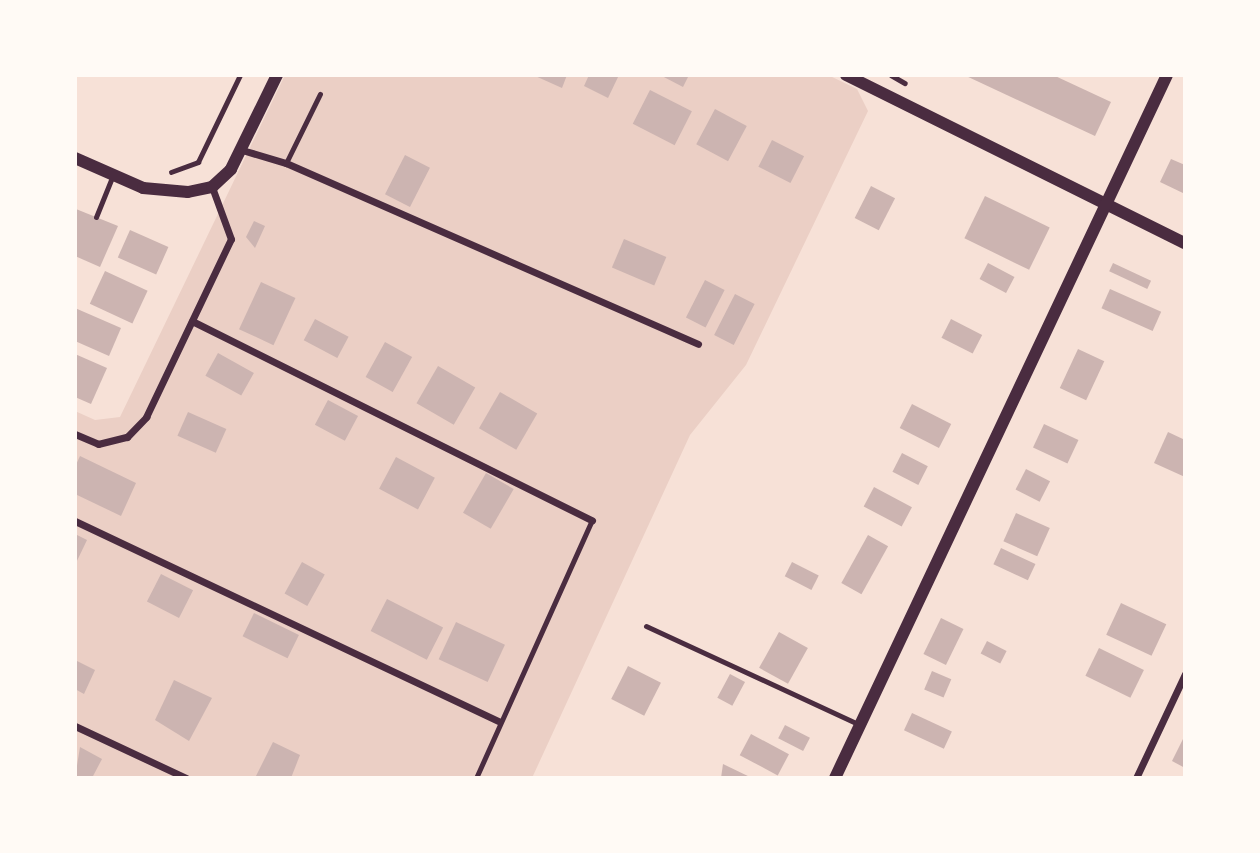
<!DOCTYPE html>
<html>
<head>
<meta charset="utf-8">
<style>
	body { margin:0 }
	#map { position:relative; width:1260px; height:853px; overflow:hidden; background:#f7e1d7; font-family:"Work Sans",sans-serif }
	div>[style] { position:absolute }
	.green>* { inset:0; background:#ebcfc5 }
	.building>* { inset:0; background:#ccb4b1; transform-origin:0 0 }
	.path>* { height:4.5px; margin:-2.25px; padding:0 2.25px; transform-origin:2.25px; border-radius:2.25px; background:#4a2c40 }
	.service>* { height:5px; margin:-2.5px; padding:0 2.5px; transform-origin:2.5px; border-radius:2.5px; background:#4a2c40 }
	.minor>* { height:7px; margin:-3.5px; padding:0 3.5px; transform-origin:3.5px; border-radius:3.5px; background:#4a2c40 }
	.tertiary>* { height:12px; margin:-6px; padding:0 6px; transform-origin:6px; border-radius:6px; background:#4a2c40 }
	span { translate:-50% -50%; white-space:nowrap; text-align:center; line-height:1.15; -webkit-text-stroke:7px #fffaf5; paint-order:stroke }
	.frame { position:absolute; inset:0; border:77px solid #fffaf5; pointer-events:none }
</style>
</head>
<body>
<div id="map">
	<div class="green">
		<div style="clip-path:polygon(285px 75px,828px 75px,857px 89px,868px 111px,746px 365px,690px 435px,532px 778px,75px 778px,75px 411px,95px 420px,120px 417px)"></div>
	</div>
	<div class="building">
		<div style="clip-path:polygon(533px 75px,567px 75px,562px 88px)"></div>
		<div style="clip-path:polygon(589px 75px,619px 75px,608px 98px,584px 86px)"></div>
		<div style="clip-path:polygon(660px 75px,689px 75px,683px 87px)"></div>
		<div style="clip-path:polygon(964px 75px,1053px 75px,1111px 102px,1095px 136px)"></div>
		<div style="left:650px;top:90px;width:47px;height:38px;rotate:27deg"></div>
		<div style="left:715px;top:109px;width:36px;height:40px;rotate:28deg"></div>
		<div style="left:772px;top:140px;width:36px;height:30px;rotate:27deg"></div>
		<div style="left:405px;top:155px;width:28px;height:44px;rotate:27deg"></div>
		<div style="clip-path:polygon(1171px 159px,1185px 165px,1185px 194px,1160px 182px)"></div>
		<div style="left:871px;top:186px;width:27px;height:36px;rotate:27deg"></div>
		<div style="left:985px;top:196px;width:72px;height:47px;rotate:26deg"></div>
		<div style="clip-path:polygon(76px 209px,118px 226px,100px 267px,75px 256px)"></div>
		<div style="clip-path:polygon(254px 221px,265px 226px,255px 248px,246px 237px)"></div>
		<div style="left:130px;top:230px;width:42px;height:30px;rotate:24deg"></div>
		<div style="left:624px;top:239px;width:46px;height:31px;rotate:23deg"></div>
		<div style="left:988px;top:263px;width:30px;height:18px;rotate:28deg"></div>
		<div style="left:1113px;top:263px;width:42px;height:9px;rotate:25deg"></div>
		<div style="left:105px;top:271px;width:47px;height:36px;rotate:25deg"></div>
		<div style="left:705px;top:280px;width:22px;height:42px;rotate:27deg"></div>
		<div style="left:261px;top:282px;width:38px;height:52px;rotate:25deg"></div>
		<div style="left:1110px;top:289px;width:56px;height:21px;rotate:24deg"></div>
		<div style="left:735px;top:294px;width:22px;height:46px;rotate:27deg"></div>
		<div style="clip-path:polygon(75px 308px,121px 328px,109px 356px,75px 341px)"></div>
		<div style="left:315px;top:319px;width:38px;height:24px;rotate:28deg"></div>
		<div style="left:951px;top:319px;width:35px;height:21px;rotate:27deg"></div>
		<div style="left:385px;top:342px;width:31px;height:40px;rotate:29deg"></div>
		<div style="left:1078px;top:349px;width:29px;height:43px;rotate:25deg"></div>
		<div style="left:218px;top:353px;width:41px;height:26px;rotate:29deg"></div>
		<div style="clip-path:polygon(75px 354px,107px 368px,91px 404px,75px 397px)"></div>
		<div style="left:438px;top:366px;width:43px;height:43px;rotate:30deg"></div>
		<div style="left:500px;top:392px;width:43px;height:42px;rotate:30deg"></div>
		<div style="left:328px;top:400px;width:34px;height:28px;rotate:28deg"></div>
		<div style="left:912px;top:404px;width:44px;height:27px;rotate:27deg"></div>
		<div style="left:188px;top:412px;width:42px;height:26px;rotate:24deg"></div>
		<div style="left:1044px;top:424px;width:38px;height:26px;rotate:25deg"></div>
		<div style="clip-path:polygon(1168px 432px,1185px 440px,1185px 477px,1154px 463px)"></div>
		<div style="left:902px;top:453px;width:29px;height:21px;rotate:27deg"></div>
		<div style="clip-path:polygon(80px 456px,136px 483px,121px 516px,75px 494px,75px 467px)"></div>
		<div style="left:396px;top:457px;width:44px;height:36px;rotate:28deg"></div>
		<div style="left:1026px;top:469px;width:27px;height:23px;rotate:27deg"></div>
		<div style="left:486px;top:473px;width:32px;height:46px;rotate:30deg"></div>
		<div style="left:874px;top:487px;width:43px;height:22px;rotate:28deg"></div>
		<div style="left:1016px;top:513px;width:37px;height:31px;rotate:24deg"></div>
		<div style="clip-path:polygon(75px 534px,87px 540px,75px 565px)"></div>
		<div style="left:868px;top:535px;width:23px;height:55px;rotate:29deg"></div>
		<div style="left:1001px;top:548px;width:38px;height:18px;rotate:25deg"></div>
		<div style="left:302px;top:562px;width:26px;height:36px;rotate:29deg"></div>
		<div style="left:792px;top:562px;width:30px;height:16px;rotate:27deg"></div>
		<div style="left:161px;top:574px;width:36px;height:31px;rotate:27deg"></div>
		<div style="left:387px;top:599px;width:63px;height:36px;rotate:27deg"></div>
		<div style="left:1121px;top:603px;width:50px;height:35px;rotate:25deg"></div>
		<div style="left:254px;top:613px;width:50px;height:26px;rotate:26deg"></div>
		<div style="left:941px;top:618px;width:25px;height:40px;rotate:26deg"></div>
		<div style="left:456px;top:622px;width:54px;height:41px;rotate:25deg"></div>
		<div style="left:779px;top:632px;width:33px;height:41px;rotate:29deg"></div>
		<div style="left:987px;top:641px;width:22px;height:14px;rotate:27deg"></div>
		<div style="left:1099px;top:648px;width:50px;height:31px;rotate:26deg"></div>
		<div style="clip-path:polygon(75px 660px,95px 670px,84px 694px,75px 689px)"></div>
		<div style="left:628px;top:666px;width:37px;height:37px;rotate:27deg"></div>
		<div style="left:932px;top:671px;width:21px;height:20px;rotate:23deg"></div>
		<div style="left:730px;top:674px;width:17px;height:27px;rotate:28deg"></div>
		<div style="clip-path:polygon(174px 680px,212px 698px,189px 741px,155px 720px)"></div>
		<div style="left:912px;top:713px;width:44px;height:19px;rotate:25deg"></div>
		<div style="left:785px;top:725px;width:28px;height:15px;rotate:27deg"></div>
		<div style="left:751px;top:734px;width:43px;height:24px;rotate:28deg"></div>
		<div style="clip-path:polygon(1185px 735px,1185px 768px,1172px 761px)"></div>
		<div style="clip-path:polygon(273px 742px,300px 755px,291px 778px,255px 778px)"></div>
		<div style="clip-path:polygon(80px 747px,102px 759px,92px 778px,75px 778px)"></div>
		<div style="clip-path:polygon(723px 764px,752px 778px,721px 778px)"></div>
	</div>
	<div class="path">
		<div style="left:891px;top:75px;width:16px;rotate:30deg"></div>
		<div style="left:171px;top:172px;width:29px;rotate:-20deg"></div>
		<div style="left:198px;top:162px;width:97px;rotate:-64.2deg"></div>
	</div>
	<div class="service">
		<div style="left:286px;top:163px;width:77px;rotate:-63.8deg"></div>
		<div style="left:96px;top:217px;width:45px;rotate:-68deg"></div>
		<div style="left:646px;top:626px;width:236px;rotate:24.8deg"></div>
		<div style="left:476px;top:778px;width:283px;rotate:-65.8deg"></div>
	</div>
	<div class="minor">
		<div style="left:242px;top:150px;width:46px;rotate:16.5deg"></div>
		<div style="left:286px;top:163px;width:450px;rotate:23.7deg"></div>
		<div style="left:192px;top:321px;width:447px;rotate:26.5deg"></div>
		<div style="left:75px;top:434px;width:25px;rotate:23deg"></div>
		<div style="left:98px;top:444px;width:30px;rotate:-14deg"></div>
		<div style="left:127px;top:437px;width:28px;rotate:-46deg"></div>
		<div style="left:146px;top:417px;width:197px;rotate:-64.5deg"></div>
		<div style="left:231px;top:239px;width:55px;rotate:-110.1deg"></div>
		<div style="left:75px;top:521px;width:469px;rotate:25.3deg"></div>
		<div style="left:75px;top:726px;width:123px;rotate:25.1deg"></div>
		<div style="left:1136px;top:778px;width:115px;rotate:-64.8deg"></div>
	</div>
	<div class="tertiary">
		<div style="left:846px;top:75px;width:378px;rotate:26.4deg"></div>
		<div style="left:75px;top:158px;width:74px;rotate:23.8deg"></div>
		<div style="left:143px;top:188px;width:45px;rotate:5.1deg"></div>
		<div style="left:188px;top:192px;width:25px;rotate:-12deg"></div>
		<div style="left:212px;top:187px;width:26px;rotate:-43deg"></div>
		<div style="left:231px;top:169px;width:105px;rotate:-63.9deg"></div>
		<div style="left:835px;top:778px;width:777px;rotate:-64.72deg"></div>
	</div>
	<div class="frame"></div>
</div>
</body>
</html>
